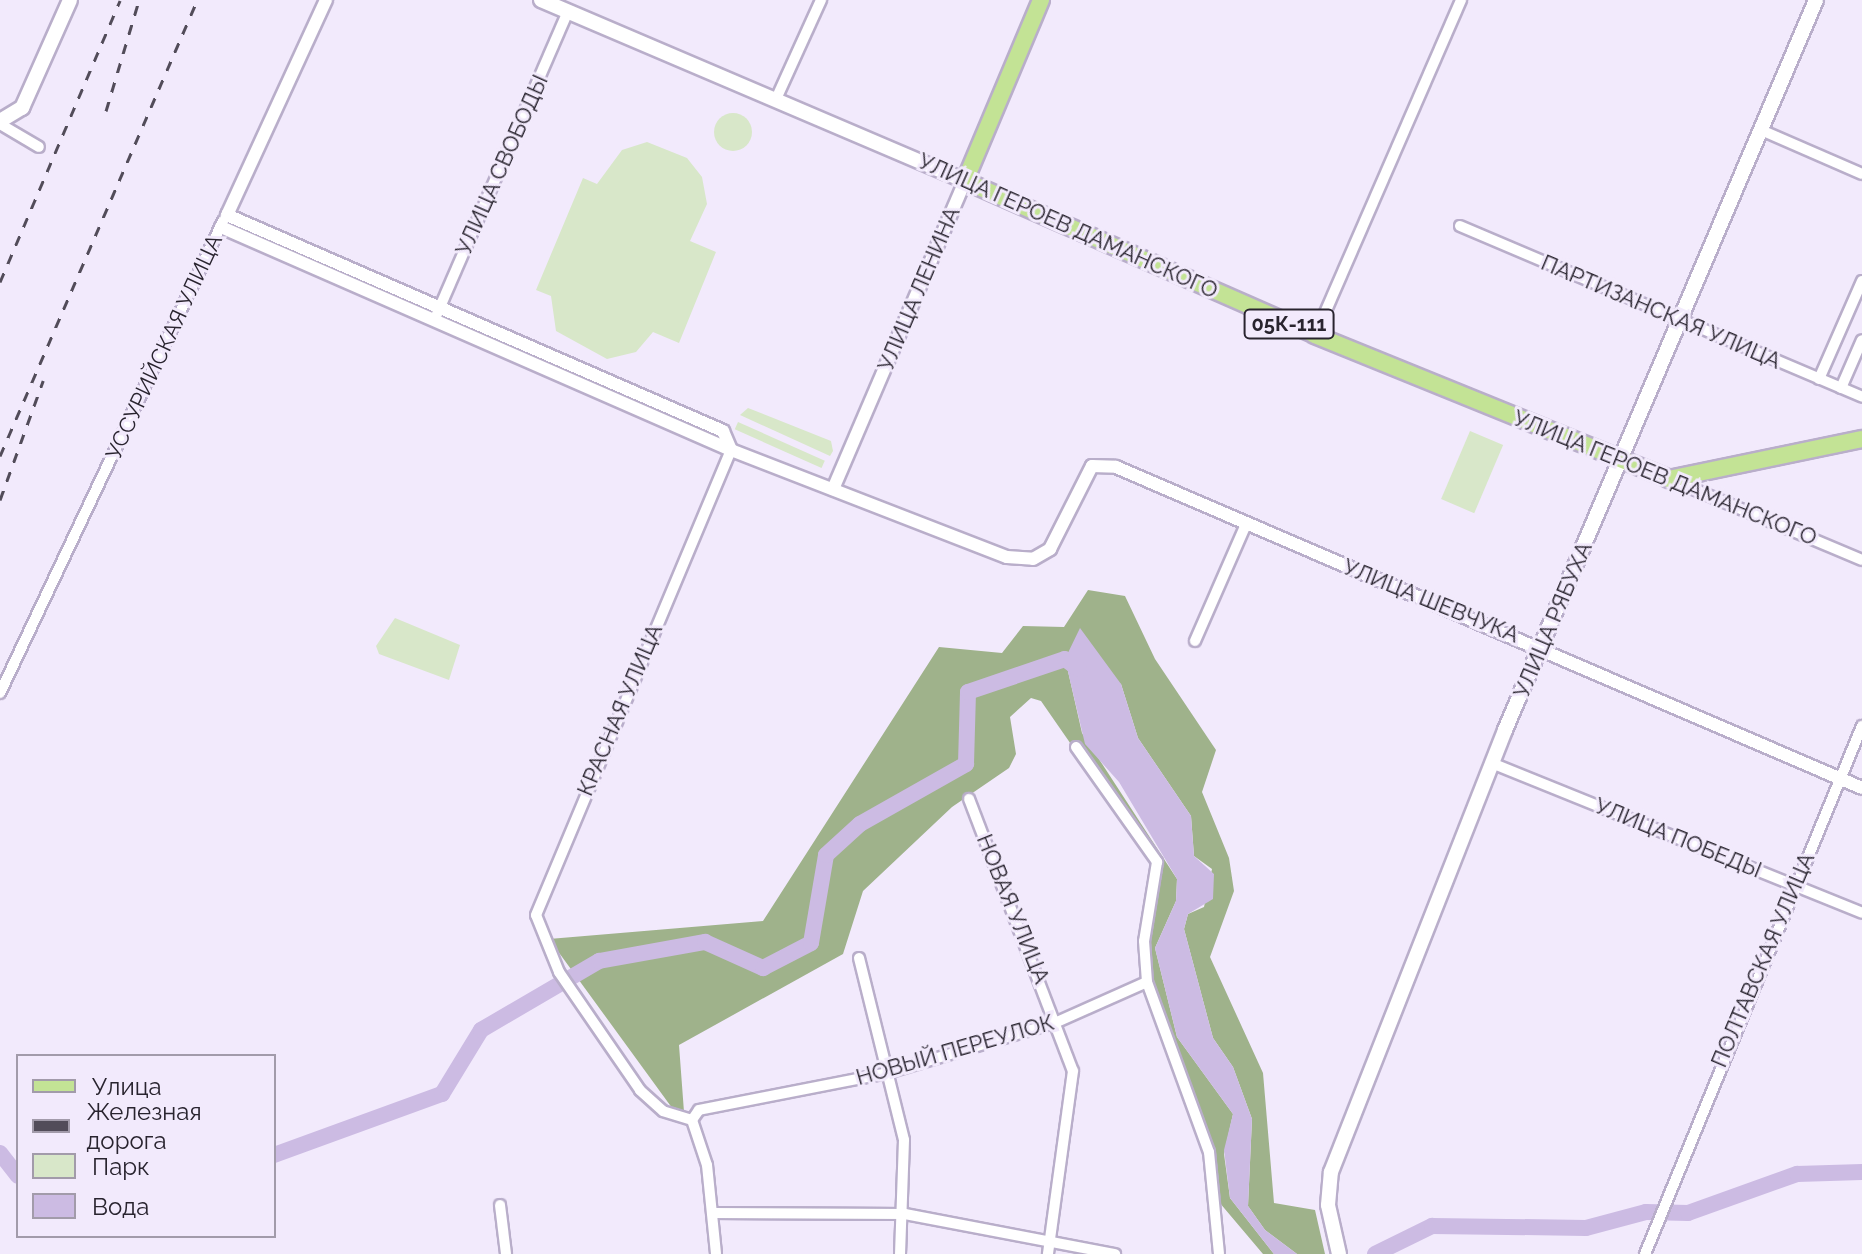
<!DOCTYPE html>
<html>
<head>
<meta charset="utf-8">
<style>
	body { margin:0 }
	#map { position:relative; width:1862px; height:1254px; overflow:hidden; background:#f2eafc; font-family:Raleway,sans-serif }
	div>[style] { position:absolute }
	.green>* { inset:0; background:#d8e7c9; transform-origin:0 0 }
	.round { border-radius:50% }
	.forest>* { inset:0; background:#9fb28b }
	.water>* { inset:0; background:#ccbbe3 }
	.river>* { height:16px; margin:-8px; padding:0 8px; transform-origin:8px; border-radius:8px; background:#ccbbe3 }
	.roads { filter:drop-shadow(2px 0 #b9aeca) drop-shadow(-2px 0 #b9aeca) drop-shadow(0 2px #b9aeca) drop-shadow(0 -2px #b9aeca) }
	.minor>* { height:10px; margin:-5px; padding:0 5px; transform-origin:5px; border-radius:5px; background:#fff }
	.tertiary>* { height:12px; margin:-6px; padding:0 6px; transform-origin:6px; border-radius:6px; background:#fff }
	.secondary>* { height:14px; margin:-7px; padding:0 7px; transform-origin:7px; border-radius:7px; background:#fff }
	.primary>* { height:16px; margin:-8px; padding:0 8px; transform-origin:8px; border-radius:8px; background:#c3e395 }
	.rail>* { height:3px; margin-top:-1.5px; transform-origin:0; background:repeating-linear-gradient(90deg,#524c59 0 10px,transparent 0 20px) }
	span { translate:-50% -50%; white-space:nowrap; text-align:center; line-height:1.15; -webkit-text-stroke:6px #f2eafc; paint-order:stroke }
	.shield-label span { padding:2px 6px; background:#f2eafc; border:2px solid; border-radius:6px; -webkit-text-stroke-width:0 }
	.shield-label { font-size:20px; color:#29242f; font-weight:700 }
	.street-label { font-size:22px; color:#29242f }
	.legend { position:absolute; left:16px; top:1054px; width:260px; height:184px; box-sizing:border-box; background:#f2eafc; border:2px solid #a29baa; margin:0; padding:10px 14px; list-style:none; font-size:24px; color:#29242f }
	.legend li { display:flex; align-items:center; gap:16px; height:40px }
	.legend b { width:40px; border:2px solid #a29baa }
</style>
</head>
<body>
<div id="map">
	<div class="green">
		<div class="round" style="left:714px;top:113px;width:38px;height:38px"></div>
		<div style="clip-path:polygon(647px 142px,687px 158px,702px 177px,707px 204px,690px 241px,716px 252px,679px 343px,653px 332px,636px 352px,607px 359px,556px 331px,551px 296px,536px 290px,583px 178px,597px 184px,622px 150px)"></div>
		<div style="clip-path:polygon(748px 408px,831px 441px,833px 451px,830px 456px,740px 415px)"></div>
		<div style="left:738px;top:422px;width:95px;height:8px;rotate:24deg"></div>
		<div style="left:1470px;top:431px;width:36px;height:74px;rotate:23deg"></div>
		<div style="clip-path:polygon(395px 618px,460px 645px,449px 680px,379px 654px,376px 646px)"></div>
	</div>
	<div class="forest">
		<div style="clip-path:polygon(1088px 590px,1125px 596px,1155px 659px,1216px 750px,1202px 792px,1229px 858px,1234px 891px,1210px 957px,1263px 1073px,1274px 1203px,1315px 1210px,1325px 1254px,1297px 1254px,1265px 1230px,1248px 1206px,1252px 1119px,1233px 1067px,1213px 1038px,1184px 929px,1188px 914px,1204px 907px,1212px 869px,1194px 856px,1191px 816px,1138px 738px,1121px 684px,1065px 658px,1082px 733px,1177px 879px,1176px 901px,1155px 948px,1177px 1037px,1233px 1114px,1224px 1154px,1230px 1198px,1274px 1254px,1263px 1254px,1219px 1202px,1210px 1140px,1147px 978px,1142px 942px,1161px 874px,1041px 701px,1031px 698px,1010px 717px,1016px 754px,1009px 768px,952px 807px,863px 891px,843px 954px,679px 1045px,684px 1112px,675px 1112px,549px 939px,763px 921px,939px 647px,1002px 653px,1023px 626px,1064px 627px)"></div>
	</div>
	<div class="water">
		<div style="clip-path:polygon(1080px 628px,1121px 684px,1138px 738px,1191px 816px,1194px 856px,1214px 874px,1213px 899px,1188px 914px,1184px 929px,1213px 1038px,1233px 1067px,1252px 1119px,1248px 1206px,1265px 1230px,1297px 1254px,1274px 1254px,1230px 1198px,1224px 1150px,1233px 1114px,1177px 1037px,1155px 948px,1176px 901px,1177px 879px,1119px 782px,1085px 744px,1065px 659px)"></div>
	</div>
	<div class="river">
		<div style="left:0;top:1153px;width:29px;rotate:52deg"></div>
		<div style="left:274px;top:1155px;width:179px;rotate:-20deg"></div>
		<div style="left:442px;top:1094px;width:75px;rotate:-58.6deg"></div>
		<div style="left:481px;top:1030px;width:137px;rotate:-30.3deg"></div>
		<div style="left:599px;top:961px;width:108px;rotate:-10.2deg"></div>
		<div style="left:705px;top:942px;width:64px;rotate:24.1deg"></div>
		<div style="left:763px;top:968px;width:54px;rotate:-27.5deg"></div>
		<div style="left:811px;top:943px;width:89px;rotate:-80.3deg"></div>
		<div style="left:826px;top:855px;width:46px;rotate:-42.4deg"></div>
		<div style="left:860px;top:824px;width:122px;rotate:-29.5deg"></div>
		<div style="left:966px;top:764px;width:72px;rotate:-88.4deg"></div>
		<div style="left:968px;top:692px;width:102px;rotate:-18.8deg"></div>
		<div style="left:1065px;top:659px;width:17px;rotate:36deg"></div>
		<div style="left:1375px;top:1254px;width:64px;rotate:-26.2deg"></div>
		<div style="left:1432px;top:1226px;width:154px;rotate:0.7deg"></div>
		<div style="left:1586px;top:1228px;width:62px;rotate:-14.9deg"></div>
		<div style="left:1646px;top:1212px;width:42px;rotate:1.4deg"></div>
		<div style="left:1688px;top:1213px;width:116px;rotate:-19.7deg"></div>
		<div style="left:1797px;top:1174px;width:65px;rotate:-1.8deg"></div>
	</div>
	<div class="roads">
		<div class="minor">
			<div style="left:777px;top:97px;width:107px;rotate:-65.6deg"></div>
			<div style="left:0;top:124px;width:45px;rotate:30.5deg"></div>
			<div style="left:1761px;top:130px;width:110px;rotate:23.5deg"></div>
			<div style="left:1460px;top:226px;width:437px;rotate:23deg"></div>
			<div style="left:437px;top:314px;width:330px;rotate:-66.6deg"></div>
			<div style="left:1318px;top:329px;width:359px;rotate:-66.5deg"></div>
			<div style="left:1819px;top:379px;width:107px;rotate:-66.3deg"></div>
			<div style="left:1841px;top:388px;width:52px;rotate:-66.4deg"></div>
			<div style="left:1672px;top:480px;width:206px;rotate:22.8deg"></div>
			<div style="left:1195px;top:641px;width:128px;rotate:-66.4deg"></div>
			<div style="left:0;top:693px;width:522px;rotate:-64.71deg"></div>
			<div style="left:1076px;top:747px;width:141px;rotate:54.8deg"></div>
			<div style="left:1157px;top:862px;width:80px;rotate:99.3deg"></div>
			<div style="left:1144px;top:941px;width:41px;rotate:85.8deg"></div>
			<div style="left:1147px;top:982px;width:181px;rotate:70deg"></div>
			<div style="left:1209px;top:1152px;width:102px;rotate:84.4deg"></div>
			<div style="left:1494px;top:764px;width:397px;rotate:22deg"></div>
			<div style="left:969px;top:799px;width:291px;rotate:69.1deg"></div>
			<div style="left:1073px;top:1071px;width:185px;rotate:97.8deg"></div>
			<div style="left:859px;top:958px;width:187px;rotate:76.1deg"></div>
			<div style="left:904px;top:1140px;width:114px;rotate:92deg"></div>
			<div style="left:692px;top:1120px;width:30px;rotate:-163deg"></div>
			<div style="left:663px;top:1111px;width:31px;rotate:-138deg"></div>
			<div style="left:640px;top:1090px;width:143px;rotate:-124.5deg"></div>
			<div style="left:559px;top:972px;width:61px;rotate:-112deg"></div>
			<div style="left:536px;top:915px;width:504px;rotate:-67.25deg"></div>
			<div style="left:692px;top:1120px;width:12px;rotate:-55deg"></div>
			<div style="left:699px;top:1110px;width:192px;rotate:-11.1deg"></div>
			<div style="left:887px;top:1073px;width:177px;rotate:-16.7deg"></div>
			<div style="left:1057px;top:1022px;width:98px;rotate:-24deg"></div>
			<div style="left:692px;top:1120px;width:47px;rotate:71.6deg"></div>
			<div style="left:707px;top:1165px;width:89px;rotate:84.2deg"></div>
			<div style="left:500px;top:1205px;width:49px;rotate:83deg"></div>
			<div style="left:712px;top:1213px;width:193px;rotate:0.3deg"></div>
			<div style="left:905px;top:1214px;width:214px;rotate:10.8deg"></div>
			<div style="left:1645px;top:1254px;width:571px;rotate:-67.66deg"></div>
		</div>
		<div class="tertiary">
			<div style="left:326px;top:0;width:237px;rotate:114.7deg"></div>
			<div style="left:227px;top:215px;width:541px;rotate:23.53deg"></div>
			<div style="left:723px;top:431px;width:21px;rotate:67deg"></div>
			<div style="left:221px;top:227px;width:557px;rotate:23.62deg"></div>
			<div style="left:731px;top:450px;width:296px;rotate:21.2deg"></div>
			<div style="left:1007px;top:557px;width:26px;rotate:4deg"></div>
			<div style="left:1033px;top:559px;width:20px;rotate:-30deg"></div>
			<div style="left:1050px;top:549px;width:93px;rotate:-63.2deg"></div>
			<div style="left:1092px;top:466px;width:24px;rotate:2deg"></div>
			<div style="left:1116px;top:467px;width:812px;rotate:23.28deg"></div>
			<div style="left:833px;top:489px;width:335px;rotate:-66.8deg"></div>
		</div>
		<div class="secondary">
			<div style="left:541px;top:0;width:461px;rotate:23.1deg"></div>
			<div style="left:0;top:121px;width:26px;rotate:-31deg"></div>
			<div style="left:22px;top:108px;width:118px;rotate:-66deg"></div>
			<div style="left:1339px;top:1254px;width:50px;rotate:-102.7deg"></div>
			<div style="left:1328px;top:1205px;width:33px;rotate:-85deg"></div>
			<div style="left:1331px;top:1172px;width:475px;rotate:-68.5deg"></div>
			<div style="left:1505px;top:730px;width:793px;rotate:-66.92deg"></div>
		</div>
		<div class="primary">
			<div style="left:1041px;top:0;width:196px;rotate:112.8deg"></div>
			<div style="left:965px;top:181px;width:382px;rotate:23.7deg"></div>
			<div style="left:1315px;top:335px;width:382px;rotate:22.1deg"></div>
			<div style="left:1669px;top:479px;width:197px;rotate:-11.7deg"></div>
		</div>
	</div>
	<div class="rail">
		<div style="left:106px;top:111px;width:116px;rotate:-73.4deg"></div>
		<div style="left:0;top:282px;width:306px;rotate:-66.9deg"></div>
		<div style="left:0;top:456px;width:497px;rotate:-66.6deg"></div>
		<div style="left:0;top:500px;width:127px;rotate:-70.1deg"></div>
	</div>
	<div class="shield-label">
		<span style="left:1289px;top:324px">05К-111</span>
	</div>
	<div class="street-label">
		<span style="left:502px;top:165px;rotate:-66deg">УЛИЦА СВОБОДЫ</span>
		<span style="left:1068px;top:226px;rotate:24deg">УЛИЦА ГЕРОЕВ ДАМАНСКОГО</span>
		<span style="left:919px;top:289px;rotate:-67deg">УЛИЦА ЛЕНИНА</span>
		<span style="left:1661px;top:312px;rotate:23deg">ПАРТИЗАНСКАЯ УЛИЦА</span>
		<span style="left:164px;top:347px;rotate:-65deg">УССУРИЙСКАЯ УЛИЦА</span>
		<span style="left:1665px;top:478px;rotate:22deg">УЛИЦА ГЕРОЕВ ДАМАНСКОГО</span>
		<span style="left:1431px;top:601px;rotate:22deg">УЛИЦА ШЕВЧУКА</span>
		<span style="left:1553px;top:620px;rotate:-67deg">УЛИЦА РЯБУХА</span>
		<span style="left:620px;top:710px;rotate:-67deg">КРАСНАЯ УЛИЦА</span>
		<span style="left:1678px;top:838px;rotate:22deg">УЛИЦА ПОБЕДЫ</span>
		<span style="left:1013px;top:909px;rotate:68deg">НОВАЯ УЛИЦА</span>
		<span style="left:1763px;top:960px;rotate:-67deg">ПОЛТАВСКАЯ УЛИЦА</span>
		<span style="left:955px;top:1050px;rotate:-16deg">НОВЫЙ ПЕРЕУЛОК</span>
	</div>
	<ul class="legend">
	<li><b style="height:10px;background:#c3e395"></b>Улица</li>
	<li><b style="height:10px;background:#524c59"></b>Железная дорога</li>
	<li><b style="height:22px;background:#d8e7c9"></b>Парк</li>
	<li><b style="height:22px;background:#ccbbe3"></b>Вода</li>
	</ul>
</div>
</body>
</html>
